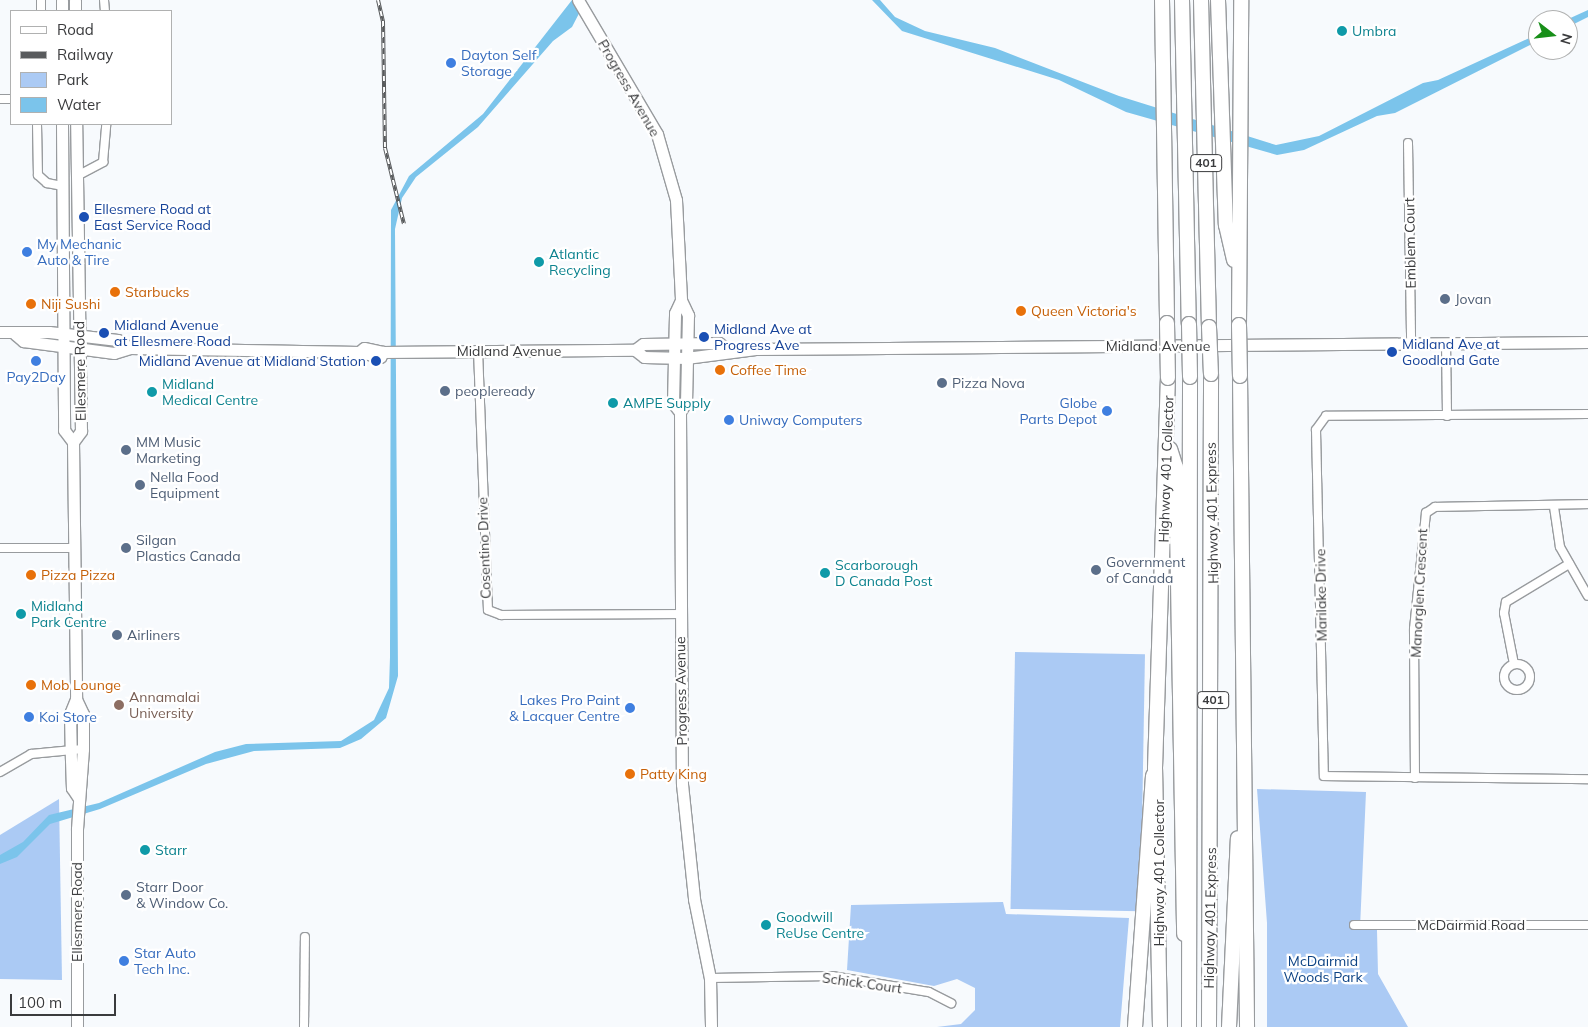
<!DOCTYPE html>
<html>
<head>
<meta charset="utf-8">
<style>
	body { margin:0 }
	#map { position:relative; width:1588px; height:1027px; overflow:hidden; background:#f7fafd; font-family:Mulish,sans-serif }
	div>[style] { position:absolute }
	.green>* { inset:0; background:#abcaf4; transform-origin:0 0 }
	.water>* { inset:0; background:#7bc4eb }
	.roads { filter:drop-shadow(1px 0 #989b9e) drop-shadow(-1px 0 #989b9e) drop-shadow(0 1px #989b9e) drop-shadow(0 -1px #989b9e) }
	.street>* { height:8px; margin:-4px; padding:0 4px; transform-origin:4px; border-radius:4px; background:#fff }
	.street>.ring { margin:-4px; padding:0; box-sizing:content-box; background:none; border:8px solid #fff; border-radius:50% }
	.secondary>* { height:11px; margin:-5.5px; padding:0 5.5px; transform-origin:5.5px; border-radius:5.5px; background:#fff }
	.highway>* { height:14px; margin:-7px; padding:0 7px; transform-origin:7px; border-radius:7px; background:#fff }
	.rail>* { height:4px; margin-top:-2px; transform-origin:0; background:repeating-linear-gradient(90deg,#fff 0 5.5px,#595b5d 0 11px); box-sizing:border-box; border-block:1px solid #595b5d }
	.bridges { filter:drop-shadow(1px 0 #989b9e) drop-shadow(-1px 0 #989b9e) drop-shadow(0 1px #989b9e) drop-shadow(0 -1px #989b9e) }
	.highway-bridge>* { height:14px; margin:-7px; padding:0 7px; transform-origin:7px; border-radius:7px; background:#fff }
	.dots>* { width:14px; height:14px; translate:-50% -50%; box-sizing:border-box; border:2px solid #fff; border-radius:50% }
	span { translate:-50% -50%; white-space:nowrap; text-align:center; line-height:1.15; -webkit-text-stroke:4.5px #fff; paint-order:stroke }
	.shield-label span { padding:1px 4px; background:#fff; border:1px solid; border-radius:4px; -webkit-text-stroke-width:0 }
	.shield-label { font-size:12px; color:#3a3b3d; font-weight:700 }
	.culture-label { font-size:14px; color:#0d838f }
	.left { translate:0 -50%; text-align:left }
	.shop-label { font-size:14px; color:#366cbe }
	.right { translate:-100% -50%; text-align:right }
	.street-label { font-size:14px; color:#3a3b3d }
	.transit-label { font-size:14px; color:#164399 }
	.food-label { font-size:14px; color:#c56008 }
	.service-label { font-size:14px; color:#4e5e75 }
	.education-label { font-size:14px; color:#785e54 }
	.park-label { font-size:14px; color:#0d4384 }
	.legend { position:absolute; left:10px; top:10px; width:162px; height:115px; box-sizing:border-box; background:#fff; border:1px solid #b0b1b1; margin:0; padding:6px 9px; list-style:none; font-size:15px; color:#3a3b3d }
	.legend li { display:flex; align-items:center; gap:10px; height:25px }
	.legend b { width:25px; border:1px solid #b0b1b1 }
	.north { position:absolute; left:1528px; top:10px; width:50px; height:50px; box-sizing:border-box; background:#fff; border:1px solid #b0b1b1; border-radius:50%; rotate:106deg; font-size:14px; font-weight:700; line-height:20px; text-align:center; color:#3a3b3d }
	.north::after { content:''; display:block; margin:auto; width:18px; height:22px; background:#188f19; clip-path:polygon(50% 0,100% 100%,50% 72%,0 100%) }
	.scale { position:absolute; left:10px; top:994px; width:106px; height:22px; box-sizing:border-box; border:2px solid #3a3b3d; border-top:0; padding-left:6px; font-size:15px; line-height:18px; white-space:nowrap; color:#3a3b3d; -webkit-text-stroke:4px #fff; paint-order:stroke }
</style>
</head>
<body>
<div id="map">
	<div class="green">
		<div style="left:1015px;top:652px;width:130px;height:257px;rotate:1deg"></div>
		<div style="clip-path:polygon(1257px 789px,1366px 792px,1360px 928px,1377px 930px,1378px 974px,1408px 1027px,1267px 1027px,1267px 923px)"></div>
		<div style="clip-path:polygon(59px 799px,62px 980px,0 979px,0 835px)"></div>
		<div style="clip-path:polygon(1003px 902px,1006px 914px,1129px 918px,1120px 1027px,937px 1027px,961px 1024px,975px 1010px,975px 988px,957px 979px,934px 986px,847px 970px,851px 905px)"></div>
	</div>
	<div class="water">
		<div style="clip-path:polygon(572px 0,586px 0,572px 27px,553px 41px,478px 127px,416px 177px,402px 198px,395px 229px,398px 676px,386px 718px,361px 739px,340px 748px,254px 751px,206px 764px,100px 809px,50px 824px,17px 857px,0 864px,0 855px,23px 842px,49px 815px,99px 803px,215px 752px,246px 744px,341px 741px,374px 720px,389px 688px,390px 657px,391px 210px,409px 176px,483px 114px)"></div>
		<div style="clip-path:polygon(872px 0,880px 0,895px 17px,925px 31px,995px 48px,1119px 96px,1276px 145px,1319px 136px,1423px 83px,1438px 80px,1538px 34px,1538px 41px,1395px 113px,1377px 116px,1304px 150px,1277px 155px,1126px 112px,1059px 80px,902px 31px)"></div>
		<div style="clip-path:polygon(1588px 10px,1588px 17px,1568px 27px,1566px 20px)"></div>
	</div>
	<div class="roads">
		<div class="street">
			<div style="left:104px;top:0;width:11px;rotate:85deg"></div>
			<div style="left:41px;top:11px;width:11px;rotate:-90deg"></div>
			<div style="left:0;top:99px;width:11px"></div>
			<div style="left:37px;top:124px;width:51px;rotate:88.9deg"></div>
			<div style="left:38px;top:175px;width:12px;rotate:42deg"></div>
			<div style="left:47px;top:183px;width:15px;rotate:11deg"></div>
			<div style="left:1408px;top:143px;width:201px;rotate:89.1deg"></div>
			<div style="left:77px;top:176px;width:30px;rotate:-28deg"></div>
			<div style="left:103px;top:162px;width:38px;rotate:-85deg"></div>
			<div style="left:1446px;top:343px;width:73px;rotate:89.2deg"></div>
			<div style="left:478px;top:350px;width:260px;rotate:87.8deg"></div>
			<div style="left:488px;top:610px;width:14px;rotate:21deg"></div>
			<div style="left:501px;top:615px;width:179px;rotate:-0.3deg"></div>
			<div style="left:1588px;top:414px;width:262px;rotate:179.6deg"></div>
			<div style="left:1326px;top:416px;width:17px;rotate:126deg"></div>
			<div style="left:1316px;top:430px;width:346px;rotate:88.7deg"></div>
			<div style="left:1324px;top:776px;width:264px;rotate:0.7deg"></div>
			<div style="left:1554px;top:507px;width:40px;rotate:81.5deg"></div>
			<div style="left:1560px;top:547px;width:56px;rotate:60.3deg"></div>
			<div style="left:0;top:548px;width:74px"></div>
			<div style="left:1514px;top:664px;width:52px;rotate:-101.1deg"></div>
			<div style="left:1504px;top:613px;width:11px;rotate:-80deg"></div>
			<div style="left:1506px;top:602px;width:74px;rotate:-31.1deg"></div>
			<div class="ring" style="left:1504px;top:664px;width:18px;height:18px"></div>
			<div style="left:0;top:772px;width:36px;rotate:-30deg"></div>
			<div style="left:31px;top:754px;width:52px;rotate:-5.5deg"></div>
			<div style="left:1415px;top:778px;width:149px;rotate:-90.4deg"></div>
			<div style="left:1414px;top:629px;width:117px;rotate:-84.1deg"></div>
			<div style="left:1426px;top:513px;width:11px;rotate:-34deg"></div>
			<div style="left:1435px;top:507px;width:153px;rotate:-1.1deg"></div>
			<div style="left:1354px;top:925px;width:234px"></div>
			<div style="left:710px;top:978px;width:122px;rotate:-0.9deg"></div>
			<div style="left:832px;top:976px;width:98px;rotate:9.4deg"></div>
			<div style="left:929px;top:992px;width:25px;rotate:27deg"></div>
			<div style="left:304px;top:1027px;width:90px;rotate:-89.4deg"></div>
		</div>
		<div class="secondary">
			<div style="left:75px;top:0;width:11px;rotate:90deg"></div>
			<div style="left:578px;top:0;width:156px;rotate:59.5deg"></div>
			<div style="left:657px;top:134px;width:69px;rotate:73.9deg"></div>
			<div style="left:676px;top:200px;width:100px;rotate:87.1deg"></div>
			<div style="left:681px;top:300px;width:17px;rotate:65deg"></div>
			<div style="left:688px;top:315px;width:87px;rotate:91.3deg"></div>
			<div style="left:686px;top:402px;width:12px;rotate:121deg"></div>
			<div style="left:680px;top:412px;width:372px;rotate:89.7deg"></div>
			<div style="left:682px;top:784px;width:116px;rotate:84deg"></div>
			<div style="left:694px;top:899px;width:81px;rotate:78.6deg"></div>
			<div style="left:710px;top:978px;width:49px;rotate:88.8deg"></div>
			<div style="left:62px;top:11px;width:11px;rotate:-90deg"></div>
			<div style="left:62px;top:124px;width:306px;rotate:89.6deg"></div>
			<div style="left:64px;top:430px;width:15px;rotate:53deg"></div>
			<div style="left:73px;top:442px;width:257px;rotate:89.3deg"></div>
			<div style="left:76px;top:699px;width:16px;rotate:112deg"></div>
			<div style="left:70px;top:714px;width:46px;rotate:88.8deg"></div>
			<div style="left:71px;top:760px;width:28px;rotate:88deg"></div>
			<div style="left:72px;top:788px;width:11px;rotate:56deg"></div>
			<div style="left:0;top:332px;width:49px"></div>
			<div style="left:49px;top:332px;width:69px;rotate:6.6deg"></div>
			<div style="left:118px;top:340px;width:14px;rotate:34deg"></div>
			<div style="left:15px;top:334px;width:11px;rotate:41deg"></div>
			<div style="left:23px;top:341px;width:92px;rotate:7.5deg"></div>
			<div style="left:114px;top:353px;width:17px;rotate:-17deg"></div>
			<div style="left:130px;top:348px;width:229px;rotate:1deg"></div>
			<div style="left:359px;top:352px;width:22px;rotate:13deg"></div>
			<div style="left:380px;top:357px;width:6px;rotate:-59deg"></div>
			<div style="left:635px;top:350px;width:11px;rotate:38deg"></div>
			<div style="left:644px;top:357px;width:42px;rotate:1.4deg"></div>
			<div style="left:686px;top:358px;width:70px;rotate:-7.4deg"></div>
			<div style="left:755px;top:349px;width:833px;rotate:-0.48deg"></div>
			<div style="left:359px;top:352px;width:6px;rotate:-39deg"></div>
			<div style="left:364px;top:348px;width:19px;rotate:12deg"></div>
			<div style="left:383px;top:352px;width:252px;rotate:-0.5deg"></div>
			<div style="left:635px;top:350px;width:10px;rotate:-37deg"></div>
			<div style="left:643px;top:344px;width:76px;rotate:-0.8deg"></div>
			<div style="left:719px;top:343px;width:11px;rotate:38deg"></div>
			<div style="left:680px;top:412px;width:11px;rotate:-128deg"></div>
			<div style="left:673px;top:403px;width:90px;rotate:-88.7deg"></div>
			<div style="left:675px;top:313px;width:14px;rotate:-65deg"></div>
			<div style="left:73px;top:442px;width:14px;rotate:-54deg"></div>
			<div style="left:81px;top:431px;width:307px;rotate:-90.9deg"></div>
			<div style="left:76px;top:699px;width:17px;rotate:65deg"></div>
			<div style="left:83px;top:714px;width:35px;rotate:90deg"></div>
			<div style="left:83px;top:749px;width:80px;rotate:94.3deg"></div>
			<div style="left:77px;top:829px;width:198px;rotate:90deg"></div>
		</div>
		<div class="highway">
			<div style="left:1162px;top:0;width:323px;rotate:89.1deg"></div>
			<div style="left:1182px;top:0;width:324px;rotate:88.8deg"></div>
			<div style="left:1201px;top:0;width:327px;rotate:88.6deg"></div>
			<div style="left:1218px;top:0;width:225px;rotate:88deg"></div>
			<div style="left:1226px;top:225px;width:36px;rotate:77deg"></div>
			<div style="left:1239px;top:325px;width:325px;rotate:-89.6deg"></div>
			<div style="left:1240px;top:376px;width:651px;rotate:89.38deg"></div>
			<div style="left:1170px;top:449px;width:19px;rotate:72deg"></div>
			<div style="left:1176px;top:467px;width:467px;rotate:89deg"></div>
			<div style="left:1135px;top:1027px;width:252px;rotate:-85.9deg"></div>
			<div style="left:1160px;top:1027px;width:259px;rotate:-91.1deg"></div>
			<div style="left:1155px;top:768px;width:390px;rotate:-88.1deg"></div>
			<div style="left:1189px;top:1027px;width:650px;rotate:-89.91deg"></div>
			<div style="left:1209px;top:1027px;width:653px;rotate:-89.82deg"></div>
			<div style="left:1229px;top:1027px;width:189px;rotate:-87.3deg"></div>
		</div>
	</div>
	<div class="rail">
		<div style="left:378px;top:0;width:22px;rotate:77deg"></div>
		<div style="left:383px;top:21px;width:127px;rotate:89.1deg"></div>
		<div style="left:385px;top:148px;width:78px;rotate:76deg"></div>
	</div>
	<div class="bridges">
		<div class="highway-bridge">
			<div style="left:1167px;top:323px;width:55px;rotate:89deg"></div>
			<div style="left:1189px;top:324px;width:53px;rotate:88.9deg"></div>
			<div style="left:1239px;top:325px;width:51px;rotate:88.9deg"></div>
			<div style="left:1209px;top:327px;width:47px;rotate:87.6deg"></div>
		</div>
	</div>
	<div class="dots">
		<div style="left:1342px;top:31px;background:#0f9aa8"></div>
		<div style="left:451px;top:63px;background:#3f7fe0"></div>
		<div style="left:84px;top:217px;background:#1a4fb4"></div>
		<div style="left:27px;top:252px;background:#3f7fe0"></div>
		<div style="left:539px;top:262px;background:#0f9aa8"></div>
		<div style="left:115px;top:292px;background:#e8710a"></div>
		<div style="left:1445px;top:299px;background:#5c6f8a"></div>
		<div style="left:31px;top:304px;background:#e8710a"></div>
		<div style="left:1021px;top:311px;background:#e8710a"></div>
		<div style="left:104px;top:333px;background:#1a4fb4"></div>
		<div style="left:704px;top:337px;background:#1a4fb4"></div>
		<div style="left:1392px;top:352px;background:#1a4fb4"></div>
		<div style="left:36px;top:361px;background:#3f7fe0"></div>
		<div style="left:376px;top:361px;background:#1a4fb4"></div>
		<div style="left:720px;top:370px;background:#e8710a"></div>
		<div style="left:942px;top:383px;background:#5c6f8a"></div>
		<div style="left:445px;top:391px;background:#5c6f8a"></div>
		<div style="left:152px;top:392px;background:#0f9aa8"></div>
		<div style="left:613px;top:403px;background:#0f9aa8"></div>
		<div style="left:1107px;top:411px;background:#3f7fe0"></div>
		<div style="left:729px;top:420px;background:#3f7fe0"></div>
		<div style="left:126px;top:450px;background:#5c6f8a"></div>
		<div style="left:140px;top:485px;background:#5c6f8a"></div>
		<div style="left:126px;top:548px;background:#5c6f8a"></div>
		<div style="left:1096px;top:570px;background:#5c6f8a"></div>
		<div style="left:825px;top:573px;background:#0f9aa8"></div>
		<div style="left:31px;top:575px;background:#e8710a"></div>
		<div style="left:21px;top:614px;background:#0f9aa8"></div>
		<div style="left:117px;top:635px;background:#5c6f8a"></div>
		<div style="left:31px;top:685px;background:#e8710a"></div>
		<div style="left:119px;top:705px;background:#8d6e63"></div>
		<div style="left:630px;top:708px;background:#3f7fe0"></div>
		<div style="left:29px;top:717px;background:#3f7fe0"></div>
		<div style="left:630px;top:774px;background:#e8710a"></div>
		<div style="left:145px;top:850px;background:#0f9aa8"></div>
		<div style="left:126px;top:895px;background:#5c6f8a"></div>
		<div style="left:766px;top:925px;background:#0f9aa8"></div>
		<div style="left:124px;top:961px;background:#3f7fe0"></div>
	</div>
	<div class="shield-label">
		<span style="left:1206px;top:163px">401</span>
		<span style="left:1213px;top:700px">401</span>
	</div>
	<div class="culture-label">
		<span class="left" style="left:1352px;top:31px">Umbra</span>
		<span class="left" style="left:549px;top:262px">Atlantic<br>Recycling</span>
		<span class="left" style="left:162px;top:392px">Midland<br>Medical Centre</span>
		<span class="left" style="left:623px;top:403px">AMPE Supply</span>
		<span class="left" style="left:835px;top:573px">Scarborough<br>D Canada Post</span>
		<span class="left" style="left:31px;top:614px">Midland<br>Park Centre</span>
		<span class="left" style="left:155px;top:850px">Starr</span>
		<span class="left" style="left:776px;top:925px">Goodwill<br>ReUse Centre</span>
	</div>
	<div class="shop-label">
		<span class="left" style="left:461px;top:63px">Dayton Self<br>Storage</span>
		<span class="left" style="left:37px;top:252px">My Mechanic<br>Auto &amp; Tire</span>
		<span style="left:36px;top:377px">Pay2Day</span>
		<span class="right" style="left:1097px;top:411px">Globe<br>Parts Depot</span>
		<span class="left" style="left:739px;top:420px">Uniway Computers</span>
		<span class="right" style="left:620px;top:708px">Lakes Pro Paint<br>&amp; Lacquer Centre</span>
		<span class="left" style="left:39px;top:717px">Koi Store</span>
		<span class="left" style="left:134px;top:961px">Star Auto<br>Tech Inc.</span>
	</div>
	<div class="street-label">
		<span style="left:629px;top:88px;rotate:60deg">Progress Avenue</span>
		<span style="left:1410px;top:243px;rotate:-91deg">Emblem Court</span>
		<span style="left:1158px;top:346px">Midland Avenue</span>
		<span style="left:509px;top:351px">Midland Avenue</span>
		<span style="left:80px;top:371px;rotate:-91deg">Ellesmere Road</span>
		<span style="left:1166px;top:469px;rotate:-88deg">Highway 401 Collector</span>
		<span style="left:1212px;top:513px;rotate:-91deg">Highway 401 Express</span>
		<span style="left:484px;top:548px;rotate:-92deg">Cosentino Drive</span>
		<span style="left:1419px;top:593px;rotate:-87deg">Manorglen Crescent</span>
		<span style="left:1321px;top:595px;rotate:-91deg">Marilake Drive</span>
		<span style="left:681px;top:691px;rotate:-91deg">Progress Avenue</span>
		<span style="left:1159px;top:873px;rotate:-90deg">Highway 401 Collector</span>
		<span style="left:77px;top:912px;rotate:-90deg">Ellesmere Road</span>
		<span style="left:1210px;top:918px;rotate:-89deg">Highway 401 Express</span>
		<span style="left:1471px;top:925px">McDairmid Road</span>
		<span style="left:862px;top:983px;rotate:8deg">Schick Court</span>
	</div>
	<div class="transit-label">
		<span class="left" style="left:94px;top:217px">Ellesmere Road at<br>East Service Road</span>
		<span class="left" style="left:114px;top:333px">Midland Avenue<br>at Ellesmere Road</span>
		<span class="left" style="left:714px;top:337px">Midland Ave at<br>Progress Ave</span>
		<span class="left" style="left:1402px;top:352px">Midland Ave at<br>Goodland Gate</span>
		<span class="right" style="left:366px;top:361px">Midland Avenue at Midland Station</span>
	</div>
	<div class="food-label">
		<span class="left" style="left:125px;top:292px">Starbucks</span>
		<span class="left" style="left:41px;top:304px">Niji Sushi</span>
		<span class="left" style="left:1031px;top:311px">Queen Victoria's</span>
		<span class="left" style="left:730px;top:370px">Coffee Time</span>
		<span class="left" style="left:41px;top:575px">Pizza Pizza</span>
		<span class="left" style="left:41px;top:685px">Mob Lounge</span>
		<span class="left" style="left:640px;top:774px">Patty King</span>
	</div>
	<div class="service-label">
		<span class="left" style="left:1455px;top:299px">Jovan</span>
		<span class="left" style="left:952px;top:383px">Pizza Nova</span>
		<span class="left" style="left:455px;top:391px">peopleready</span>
		<span class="left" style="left:136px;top:450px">MM Music<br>Marketing</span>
		<span class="left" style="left:150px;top:485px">Nella Food<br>Equipment</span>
		<span class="left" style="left:136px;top:548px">Silgan<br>Plastics Canada</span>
		<span class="left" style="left:1106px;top:570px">Government<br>of Canada</span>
		<span class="left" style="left:127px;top:635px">Airliners</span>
		<span class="left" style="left:136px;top:895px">Starr Door<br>&amp; Window Co.</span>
	</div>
	<div class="education-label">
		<span class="left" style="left:129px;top:705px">Annamalai<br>University</span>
	</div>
	<div class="park-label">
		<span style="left:1323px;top:969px">McDairmid<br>Woods Park</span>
	</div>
	<ul class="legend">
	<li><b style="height:6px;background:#fff"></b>Road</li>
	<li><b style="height:6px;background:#595b5d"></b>Railway</li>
	<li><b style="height:14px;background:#abcaf4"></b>Park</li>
	<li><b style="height:14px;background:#7bc4eb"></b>Water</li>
	</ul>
	<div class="north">N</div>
	<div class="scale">100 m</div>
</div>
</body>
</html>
